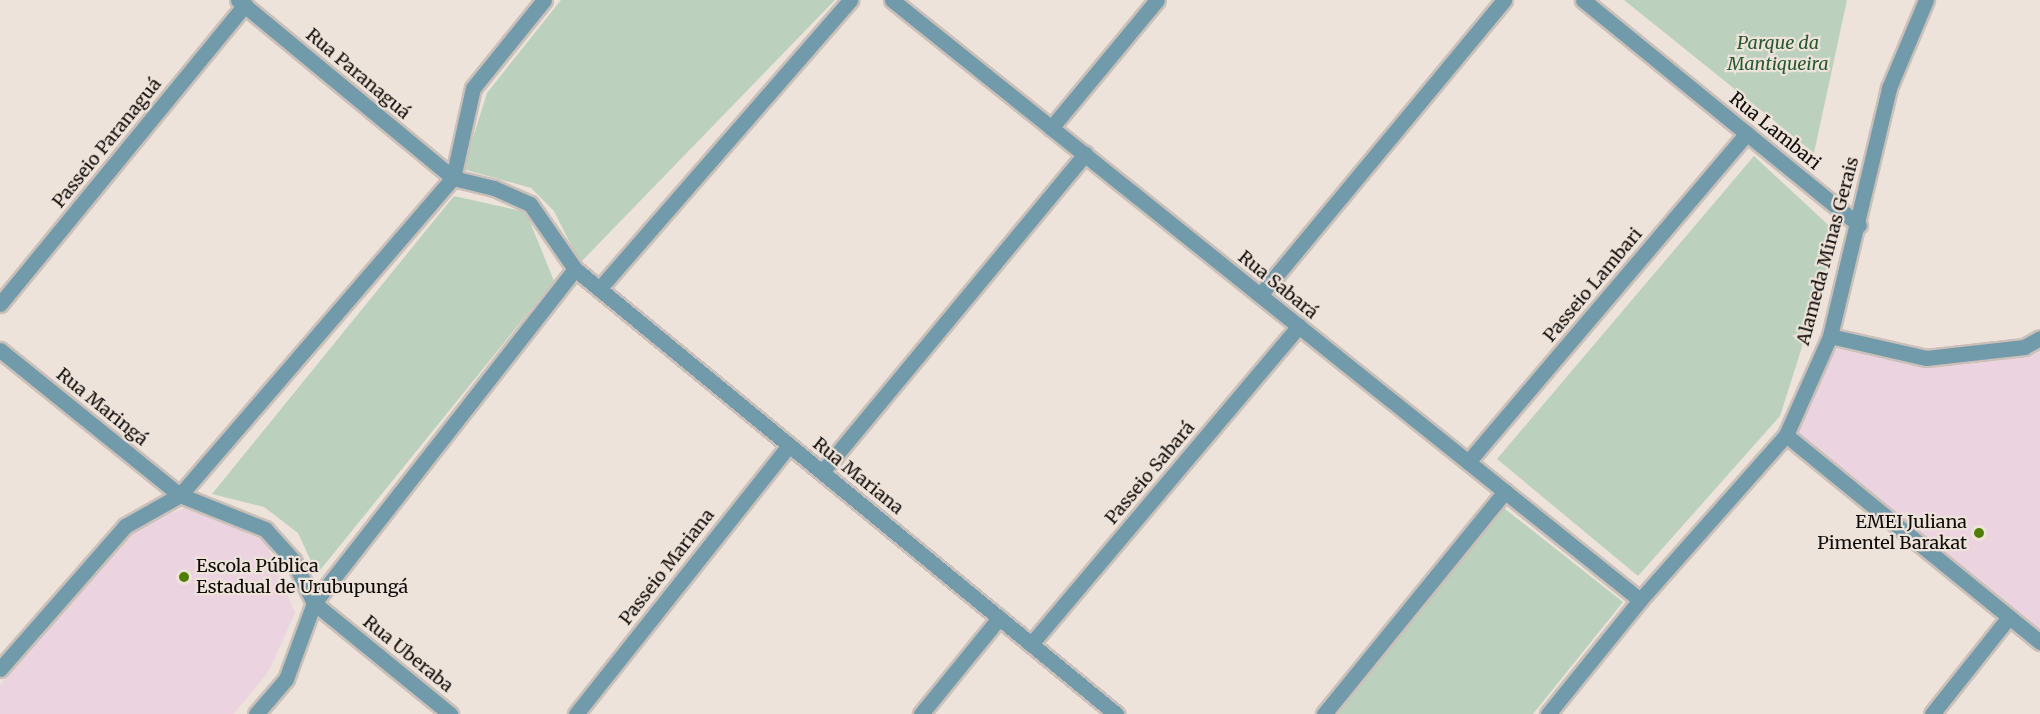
<!DOCTYPE html>
<html>
<head>
<meta charset="utf-8">
<style>
	body { margin:0 }
	#map { position:relative; width:2040px; height:714px; overflow:hidden; background:#eee3da; font-family:Merriweather,serif }
	div>[style] { position:absolute }
	.education>* { inset:0; background:#ebd4df }
	.green>* { inset:0; background:#bbd1be }
	.roads { filter:drop-shadow(2px 0 #cac0b9) drop-shadow(-2px 0 #cac0b9) drop-shadow(0 2px #cac0b9) drop-shadow(0 -2px #cac0b9) }
	.minor>* { height:15px; margin:-7.5px; padding:0 7.5px; transform-origin:7.5px; border-radius:7.5px; background:#719aaa }
	.tertiary>* { height:15px; margin:-7.5px; padding:0 7.5px; transform-origin:7.5px; border-radius:7.5px; background:#719aaa }
	.dots>* { width:16px; height:16px; translate:-50% -50%; box-sizing:border-box; border:3px solid #eee3da; border-radius:50% }
	span { translate:-50% -50%; white-space:nowrap; text-align:center; line-height:1.15; -webkit-text-stroke:4.5px #eee3da; paint-order:stroke }
	.park-label { font-size:18px; color:#285831; font-style:italic }
	.street-label { font-size:18px; color:#0f0b09 }
	.poi-label { font-size:18px; color:#0f0b09 }
	.right { translate:-100% -50%; text-align:right }
	.left { translate:0 -50%; text-align:left }
</style>
</head>
<body>
<div id="map">
	<div class="education">
		<div style="clip-path:polygon(2040px 343px,2040px 630px,1796px 436px,1835px 348px,1922px 365px,1998px 358px)"></div>
		<div style="clip-path:polygon(190px 506px,266px 542px,295px 613px,269px 671px,234px 714px,0 714px,0 685px,125px 531px)"></div>
	</div>
	<div class="green">
		<div style="clip-path:polygon(561px 0,835px 0,580px 263px,554px 211px,531px 188px,463px 169px,487px 93px)"></div>
		<div style="clip-path:polygon(1624px 0,1847px 0,1814px 153px)"></div>
		<div style="clip-path:polygon(1754px 156px,1838px 234px,1780px 416px,1638px 576px,1497px 459px)"></div>
		<div style="clip-path:polygon(454px 196px,526px 212px,554px 281px,317px 574px,298px 533px,264px 507px,212px 494px)"></div>
		<div style="clip-path:polygon(1504px 508px,1623px 602px,1533px 714px,1338px 714px)"></div>
	</div>
	<div class="roads">
		<div class="minor">
			<div style="left:238px;top:0;width:279px;rotate:39.6deg"></div>
			<div style="left:453px;top:178px;width:42px;rotate:13.7deg"></div>
			<div style="left:494px;top:188px;width:39px;rotate:24deg"></div>
			<div style="left:530px;top:204px;width:79px;rotate:55.3deg"></div>
			<div style="left:575px;top:269px;width:701px;rotate:39.44deg"></div>
			<div style="left:892px;top:0;width:959px;rotate:38.73deg"></div>
			<div style="left:1583px;top:0;width:356px;rotate:39.2deg"></div>
			<div style="left:1051px;top:128px;width:166px;rotate:-50.4deg"></div>
			<div style="left:599px;top:289px;width:383px;rotate:-49deg"></div>
			<div style="left:1260px;top:295px;width:383px;rotate:-50.4deg"></div>
			<div style="left:0;top:304px;width:387px;rotate:-50.7deg"></div>
			<div style="left:1830px;top:336px;width:98px;rotate:12.9deg"></div>
			<div style="left:1926px;top:358px;width:99px;rotate:-6.4deg"></div>
			<div style="left:2024px;top:347px;width:18px;rotate:-29deg"></div>
			<div style="left:0;top:350px;width:231px;rotate:38.9deg"></div>
			<div style="left:180px;top:495px;width:92px;rotate:21.8deg"></div>
			<div style="left:265px;top:529px;width:42px;rotate:47.9deg"></div>
			<div style="left:293px;top:560px;width:48px;rotate:64deg"></div>
			<div style="left:314px;top:603px;width:176px;rotate:39.2deg"></div>
			<div style="left:1786px;top:435px;width:328px;rotate:39.2deg"></div>
			<div style="left:1468px;top:462px;width:431px;rotate:-49.7deg"></div>
			<div style="left:822px;top:472px;width:413px;rotate:-50.4deg"></div>
			<div style="left:1031px;top:644px;width:416px;rotate:-49.9deg"></div>
			<div style="left:0;top:669px;width:190px;rotate:-48.8deg"></div>
			<div style="left:125px;top:526px;width:63px;rotate:-29.4deg"></div>
			<div style="left:180px;top:495px;width:418px;rotate:-49.3deg"></div>
			<div style="left:453px;top:178px;width:92px;rotate:-77.5deg"></div>
			<div style="left:473px;top:88px;width:113px;rotate:-51.1deg"></div>
			<div style="left:256px;top:714px;width:46px;rotate:-49.4deg"></div>
			<div style="left:286px;top:679px;width:81px;rotate:-69.8deg"></div>
			<div style="left:314px;top:603px;width:424px;rotate:-52deg"></div>
			<div style="left:576px;top:714px;width:343px;rotate:-51.6deg"></div>
			<div style="left:921px;top:714px;width:124px;rotate:-50.9deg"></div>
			<div style="left:1324px;top:714px;width:287px;rotate:-50.9deg"></div>
			<div style="left:1932px;top:714px;width:124px;rotate:-51.6deg"></div>
		</div>
		<div class="tertiary">
			<div style="left:1548px;top:714px;width:146px;rotate:-51.1deg"></div>
			<div style="left:1640px;top:600px;width:220px;rotate:-48.5deg"></div>
			<div style="left:1786px;top:435px;width:108px;rotate:-66deg"></div>
			<div style="left:1830px;top:336px;width:255px;rotate:-76.6deg"></div>
			<div style="left:1889px;top:88px;width:95px;rotate:-67.2deg"></div>
		</div>
	</div>
	<div class="dots">
		<div style="left:1979px;top:533px;background:#507d04"></div>
		<div style="left:184px;top:577px;background:#507d04"></div>
	</div>
	<div class="park-label">
		<span style="left:1778px;top:54px">Parque da<br>Mantiqueira</span>
	</div>
	<div class="street-label">
		<span style="left:358px;top:74px;rotate:40deg">Rua Paranaguá</span>
		<span style="left:1775px;top:131px;rotate:39deg">Rua Lambari</span>
		<span style="left:107px;top:143px;rotate:-51deg">Passeio Paranaguá</span>
		<span style="left:1828px;top:251px;rotate:-75deg">Alameda Minas Gerais</span>
		<span style="left:1278px;top:285px;rotate:39deg">Rua Sabará</span>
		<span style="left:1593px;top:285px;rotate:-50deg">Passeio Lambari</span>
		<span style="left:102px;top:407px;rotate:39deg">Rua Maringá</span>
		<span style="left:1150px;top:473px;rotate:-50deg">Passeio Sabará</span>
		<span style="left:858px;top:476px;rotate:39deg">Rua Mariana</span>
		<span style="left:667px;top:567px;rotate:-52deg">Passeio Mariana</span>
		<span style="left:408px;top:654px;rotate:39deg">Rua Uberaba</span>
	</div>
	<div class="poi-label">
		<span class="right" style="left:1967px;top:533px">EMEI Juliana<br>Pimentel Barakat</span>
		<span class="left" style="left:196px;top:577px">Escola Pública<br>Estadual de Urubupungá</span>
	</div>
</div>
</body>
</html>
